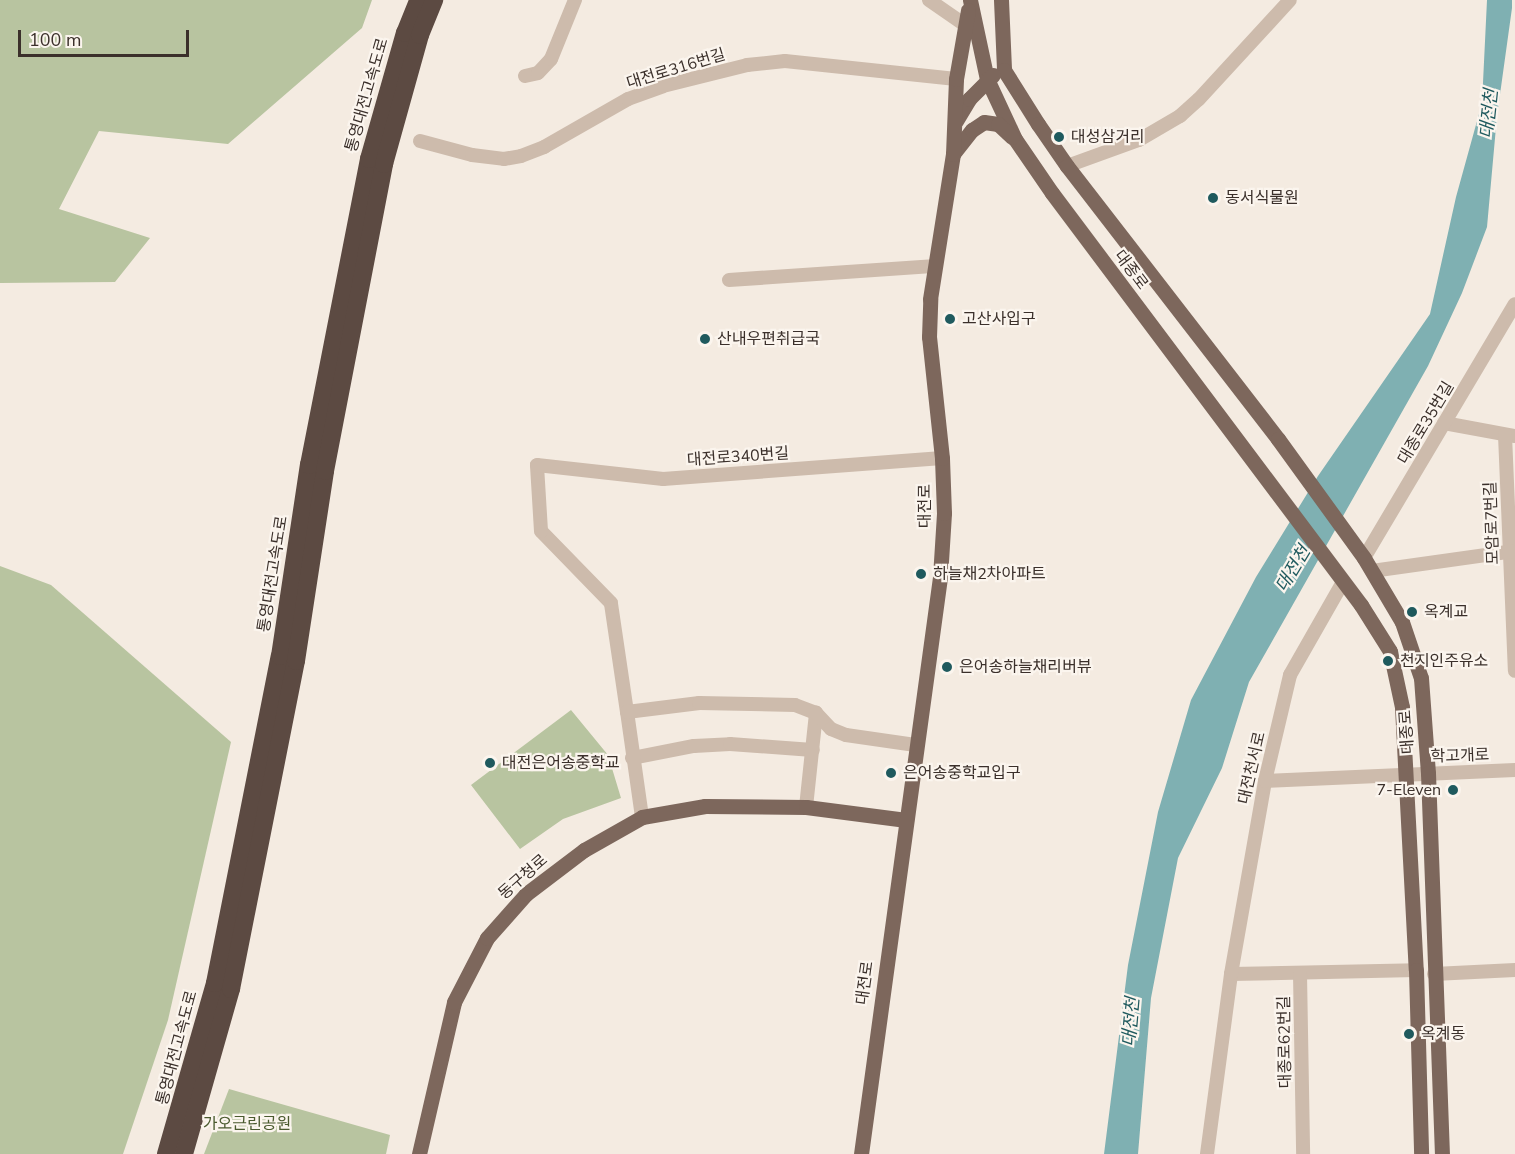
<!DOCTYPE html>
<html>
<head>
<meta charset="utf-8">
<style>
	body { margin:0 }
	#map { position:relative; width:1515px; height:1154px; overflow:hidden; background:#f4ebe1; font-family:"Nunito Sans","Noto Sans KR",sans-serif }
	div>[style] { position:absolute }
	.green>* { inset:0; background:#b8c4a0 }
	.water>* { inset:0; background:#7fb0b2 }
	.minor>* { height:14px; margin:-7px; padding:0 7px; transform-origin:7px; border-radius:7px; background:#cdbbac }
	.major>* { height:15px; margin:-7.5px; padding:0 7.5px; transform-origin:7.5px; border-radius:7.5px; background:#7d675c }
	.highway>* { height:18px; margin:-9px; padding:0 9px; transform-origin:9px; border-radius:9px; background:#5c4a42 }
	.dots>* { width:16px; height:16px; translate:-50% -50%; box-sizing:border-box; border:3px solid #fbf5ee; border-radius:50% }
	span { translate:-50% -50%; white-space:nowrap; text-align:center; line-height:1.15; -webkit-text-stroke:4.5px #fbf5ee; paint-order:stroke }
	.street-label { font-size:16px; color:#3b302b }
	.poi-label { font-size:16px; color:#3b302b }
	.left { translate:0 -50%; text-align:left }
	.right { translate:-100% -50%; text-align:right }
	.park-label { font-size:16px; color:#4a5a2e }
	.water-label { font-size:18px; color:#1f5a5e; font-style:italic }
	.scale { position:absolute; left:18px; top:30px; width:171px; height:27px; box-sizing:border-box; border:3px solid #3b302b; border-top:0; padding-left:8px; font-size:18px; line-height:21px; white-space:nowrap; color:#3b302b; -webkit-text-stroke:4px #fbf5ee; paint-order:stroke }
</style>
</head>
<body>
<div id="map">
	<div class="green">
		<div style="clip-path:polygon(0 0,372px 0,362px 28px,228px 144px,99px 131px,59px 209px,150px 238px,115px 282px,0 283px)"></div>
		<div style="clip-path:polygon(0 566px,51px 585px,231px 742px,168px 1020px,123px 1154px,0 1154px)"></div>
		<div style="clip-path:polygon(571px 710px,608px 755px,621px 798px,563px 819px,520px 849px,471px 785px)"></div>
		<div style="clip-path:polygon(229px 1089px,390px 1135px,386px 1154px,204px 1154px)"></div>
	</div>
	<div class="water">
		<div style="clip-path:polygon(1487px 0,1512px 0,1512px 8px,1497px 116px,1487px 227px,1462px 293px,1428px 366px,1249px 682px,1222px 768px,1178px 858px,1151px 998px,1138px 1154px,1104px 1154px,1128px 965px,1158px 812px,1191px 700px,1256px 577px,1318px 476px,1430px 314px,1456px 197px,1482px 103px)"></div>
	</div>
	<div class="minor">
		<div style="left:929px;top:0;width:44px;rotate:34.8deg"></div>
		<div style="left:525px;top:76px;width:13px;rotate:-13deg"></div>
		<div style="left:538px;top:73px;width:19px;rotate:-47deg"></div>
		<div style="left:551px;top:59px;width:64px;rotate:-67.9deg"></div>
		<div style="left:420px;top:141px;width:54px;rotate:15.1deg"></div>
		<div style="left:472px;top:155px;width:32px;rotate:7deg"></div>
		<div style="left:504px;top:159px;width:17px;rotate:-10deg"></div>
		<div style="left:521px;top:156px;width:25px;rotate:-21deg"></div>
		<div style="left:544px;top:147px;width:97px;rotate:-29.7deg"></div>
		<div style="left:628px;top:99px;width:37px;rotate:-20deg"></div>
		<div style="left:663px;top:86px;width:87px;rotate:-14deg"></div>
		<div style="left:747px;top:65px;width:38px;rotate:-6deg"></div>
		<div style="left:785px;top:61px;width:172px;rotate:6deg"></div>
		<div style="left:1067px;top:166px;width:77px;rotate:-19.9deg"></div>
		<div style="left:1139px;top:140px;width:48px;rotate:-30.3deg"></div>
		<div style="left:1180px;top:116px;width:25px;rotate:-42deg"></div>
		<div style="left:1199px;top:99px;width:134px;rotate:-47.4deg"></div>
		<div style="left:729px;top:280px;width:204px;rotate:-3.9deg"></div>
		<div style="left:1444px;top:423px;width:72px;rotate:10.4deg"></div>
		<div style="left:1505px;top:435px;width:236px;rotate:87.6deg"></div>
		<div style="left:1364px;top:558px;width:295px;rotate:-59.3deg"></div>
		<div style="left:1372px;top:571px;width:144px;rotate:-8deg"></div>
		<div style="left:627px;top:712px;width:110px;rotate:-98.4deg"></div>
		<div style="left:611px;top:603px;width:100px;rotate:-134.2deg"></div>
		<div style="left:541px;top:531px;width:66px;rotate:-93.5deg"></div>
		<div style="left:537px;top:465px;width:127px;rotate:6.3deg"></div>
		<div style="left:663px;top:479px;width:280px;rotate:-4.3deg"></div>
		<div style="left:632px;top:758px;width:63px;rotate:-11deg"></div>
		<div style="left:694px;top:746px;width:36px;rotate:-3deg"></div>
		<div style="left:730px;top:744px;width:83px;rotate:4.1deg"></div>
		<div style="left:1265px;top:781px;width:250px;rotate:-2.5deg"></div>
		<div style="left:806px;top:807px;width:95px;rotate:-83.9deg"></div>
		<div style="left:642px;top:817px;width:106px;rotate:-98.1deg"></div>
		<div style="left:627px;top:712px;width:73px;rotate:-7.1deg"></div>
		<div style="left:699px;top:703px;width:96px;rotate:1.2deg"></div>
		<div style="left:795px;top:705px;width:22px;rotate:21deg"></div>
		<div style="left:816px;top:713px;width:22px;rotate:47deg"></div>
		<div style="left:831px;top:729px;width:16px;rotate:22deg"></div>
		<div style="left:846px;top:735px;width:70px;rotate:8.2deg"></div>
		<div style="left:1231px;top:974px;width:185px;rotate:-1.2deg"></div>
		<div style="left:1300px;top:974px;width:180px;rotate:89deg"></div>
		<div style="left:1434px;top:974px;width:81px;rotate:-2.8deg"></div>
		<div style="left:1207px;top:1154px;width:182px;rotate:-82.4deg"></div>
		<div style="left:1231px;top:974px;width:196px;rotate:-80deg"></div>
		<div style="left:1265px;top:781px;width:109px;rotate:-76.7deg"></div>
		<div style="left:1290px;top:675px;width:107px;rotate:-60.3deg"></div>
	</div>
	<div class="major">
		<div style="left:970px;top:0;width:81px;rotate:77.9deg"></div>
		<div style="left:987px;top:79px;width:66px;rotate:65deg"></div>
		<div style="left:1015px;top:139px;width:65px;rotate:55.6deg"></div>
		<div style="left:1052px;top:193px;width:515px;rotate:53.13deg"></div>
		<div style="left:1361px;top:605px;width:54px;rotate:57.8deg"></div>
		<div style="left:1390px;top:651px;width:57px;rotate:77.9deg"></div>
		<div style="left:1402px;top:707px;width:263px;rotate:87deg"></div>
		<div style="left:1416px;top:970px;width:184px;rotate:88.4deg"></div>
		<div style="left:1001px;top:0;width:70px;rotate:87.5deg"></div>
		<div style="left:1004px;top:70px;width:64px;rotate:57.8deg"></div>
		<div style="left:1038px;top:124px;width:51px;rotate:55.4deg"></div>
		<div style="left:1067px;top:166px;width:345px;rotate:52.3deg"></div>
		<div style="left:1278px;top:439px;width:147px;rotate:54.1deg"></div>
		<div style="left:1364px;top:558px;width:74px;rotate:59.3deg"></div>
		<div style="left:1402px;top:622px;width:59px;rotate:71.3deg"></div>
		<div style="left:1421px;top:678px;width:95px;rotate:85.8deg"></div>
		<div style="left:1428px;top:773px;width:381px;rotate:87.9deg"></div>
		<div style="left:956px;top:121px;width:26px;rotate:-59deg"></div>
		<div style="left:969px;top:99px;width:34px;rotate:-45deg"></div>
		<div style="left:953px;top:154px;width:31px;rotate:-52deg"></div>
		<div style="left:972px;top:130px;width:14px;rotate:-34deg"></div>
		<div style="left:984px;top:122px;width:14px;rotate:8deg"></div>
		<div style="left:998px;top:124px;width:19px;rotate:43deg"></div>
		<div style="left:419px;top:1154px;width:156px;rotate:-77deg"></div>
		<div style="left:454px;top:1002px;width:72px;rotate:-62.7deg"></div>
		<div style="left:487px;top:938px;width:59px;rotate:-48.4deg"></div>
		<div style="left:526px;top:894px;width:73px;rotate:-37.2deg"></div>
		<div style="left:584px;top:850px;width:67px;rotate:-29.6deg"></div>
		<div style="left:642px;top:817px;width:64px;rotate:-9.9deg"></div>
		<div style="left:705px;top:806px;width:101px;rotate:0.6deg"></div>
		<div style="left:806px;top:807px;width:101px;rotate:7.4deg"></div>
		<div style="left:861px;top:1154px;width:582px;rotate:-82.2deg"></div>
		<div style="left:940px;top:577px;width:64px;rotate:-86.4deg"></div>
		<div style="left:944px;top:513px;width:55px;rotate:-92.1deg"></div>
		<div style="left:942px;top:458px;width:122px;rotate:-96.1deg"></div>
		<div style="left:929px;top:337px;width:38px;rotate:-88deg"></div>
		<div style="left:930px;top:299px;width:147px;rotate:-81deg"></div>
		<div style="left:953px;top:154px;width:75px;rotate:-87.7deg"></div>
		<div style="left:956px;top:79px;width:70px;rotate:-80.1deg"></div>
	</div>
	<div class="highway">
		<div style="left:166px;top:1154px;width:178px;rotate:-74deg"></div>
		<div style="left:215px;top:983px;width:333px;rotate:-78.8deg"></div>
		<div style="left:280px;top:656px;width:193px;rotate:-81.4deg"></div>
		<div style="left:309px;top:465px;width:312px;rotate:-78.9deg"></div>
		<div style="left:369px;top:159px;width:131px;rotate:-74.1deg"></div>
		<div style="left:405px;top:33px;width:35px;rotate:-68deg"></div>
		<div style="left:184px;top:1154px;width:172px;rotate:-74.1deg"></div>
		<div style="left:231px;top:989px;width:334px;rotate:-78.8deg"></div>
		<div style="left:296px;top:661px;width:192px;rotate:-81.3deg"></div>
		<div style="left:325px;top:471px;width:313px;rotate:-79.1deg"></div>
		<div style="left:384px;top:164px;width:134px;rotate:-74.4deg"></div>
		<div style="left:420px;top:35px;width:38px;rotate:-68deg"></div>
	</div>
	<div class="dots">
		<div style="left:1059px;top:137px;background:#1f5a5e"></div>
		<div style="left:1213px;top:198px;background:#1f5a5e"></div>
		<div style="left:950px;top:319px;background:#1f5a5e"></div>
		<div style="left:705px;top:339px;background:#1f5a5e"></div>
		<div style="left:921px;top:574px;background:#1f5a5e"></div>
		<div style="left:1412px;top:612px;background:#1f5a5e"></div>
		<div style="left:1388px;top:661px;background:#1f5a5e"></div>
		<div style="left:947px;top:667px;background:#1f5a5e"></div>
		<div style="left:490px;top:763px;background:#1f5a5e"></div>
		<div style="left:891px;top:773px;background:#1f5a5e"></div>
		<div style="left:1453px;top:790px;background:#1f5a5e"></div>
		<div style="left:1409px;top:1034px;background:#1f5a5e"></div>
	</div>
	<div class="street-label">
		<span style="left:676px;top:69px;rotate:-17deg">대전로316번길</span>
		<span style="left:367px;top:95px;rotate:-74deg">통영대전고속도로</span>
		<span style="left:1131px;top:270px;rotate:53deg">대종로</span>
		<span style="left:1426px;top:423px;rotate:-59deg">대종로35번길</span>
		<span style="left:738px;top:457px;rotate:-4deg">대전로340번길</span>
		<span style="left:925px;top:506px;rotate:-90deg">대전로</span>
		<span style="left:1492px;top:523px;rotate:-92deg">모암로7번길</span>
		<span style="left:273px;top:574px;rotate:-81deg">통영대전고속도로</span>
		<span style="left:1407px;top:732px;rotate:-94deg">대종로</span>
		<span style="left:1460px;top:756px;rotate:-2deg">학고개로</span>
		<span style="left:1252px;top:768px;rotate:-77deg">대전천서로</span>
		<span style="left:523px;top:877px;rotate:-41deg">동구청로</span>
		<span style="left:865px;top:983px;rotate:-82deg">대전로</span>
		<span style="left:1285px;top:1042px;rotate:-91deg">대종로62번길</span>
		<span style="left:177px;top:1048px;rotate:-75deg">통영대전고속도로</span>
	</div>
	<div class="poi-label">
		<span class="left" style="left:1071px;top:137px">대성삼거리</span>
		<span class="left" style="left:1225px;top:198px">동서식물원</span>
		<span class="left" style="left:962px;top:319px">고산사입구</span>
		<span class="left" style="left:717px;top:339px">산내우편취급국</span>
		<span class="left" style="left:933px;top:574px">하늘채2차아파트</span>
		<span class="left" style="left:1424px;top:612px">옥계교</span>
		<span class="left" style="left:1400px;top:661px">천지인주유소</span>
		<span class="left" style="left:959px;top:667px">은어송하늘채리버뷰</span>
		<span class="left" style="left:502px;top:763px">대전은어송중학교</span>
		<span class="left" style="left:903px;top:773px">은어송중학교입구</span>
		<span class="right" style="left:1441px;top:790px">7-Eleven</span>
		<span class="left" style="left:1421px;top:1034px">옥계동</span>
	</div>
	<div class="park-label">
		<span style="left:247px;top:1124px">가오근린공원</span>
	</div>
	<div class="water-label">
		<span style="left:1489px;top:114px;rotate:-84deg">대전천</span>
		<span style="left:1293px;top:569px;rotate:-59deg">대전천</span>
		<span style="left:1131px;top:1022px;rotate:-85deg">대전천</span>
	</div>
	<div class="scale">100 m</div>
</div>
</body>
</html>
